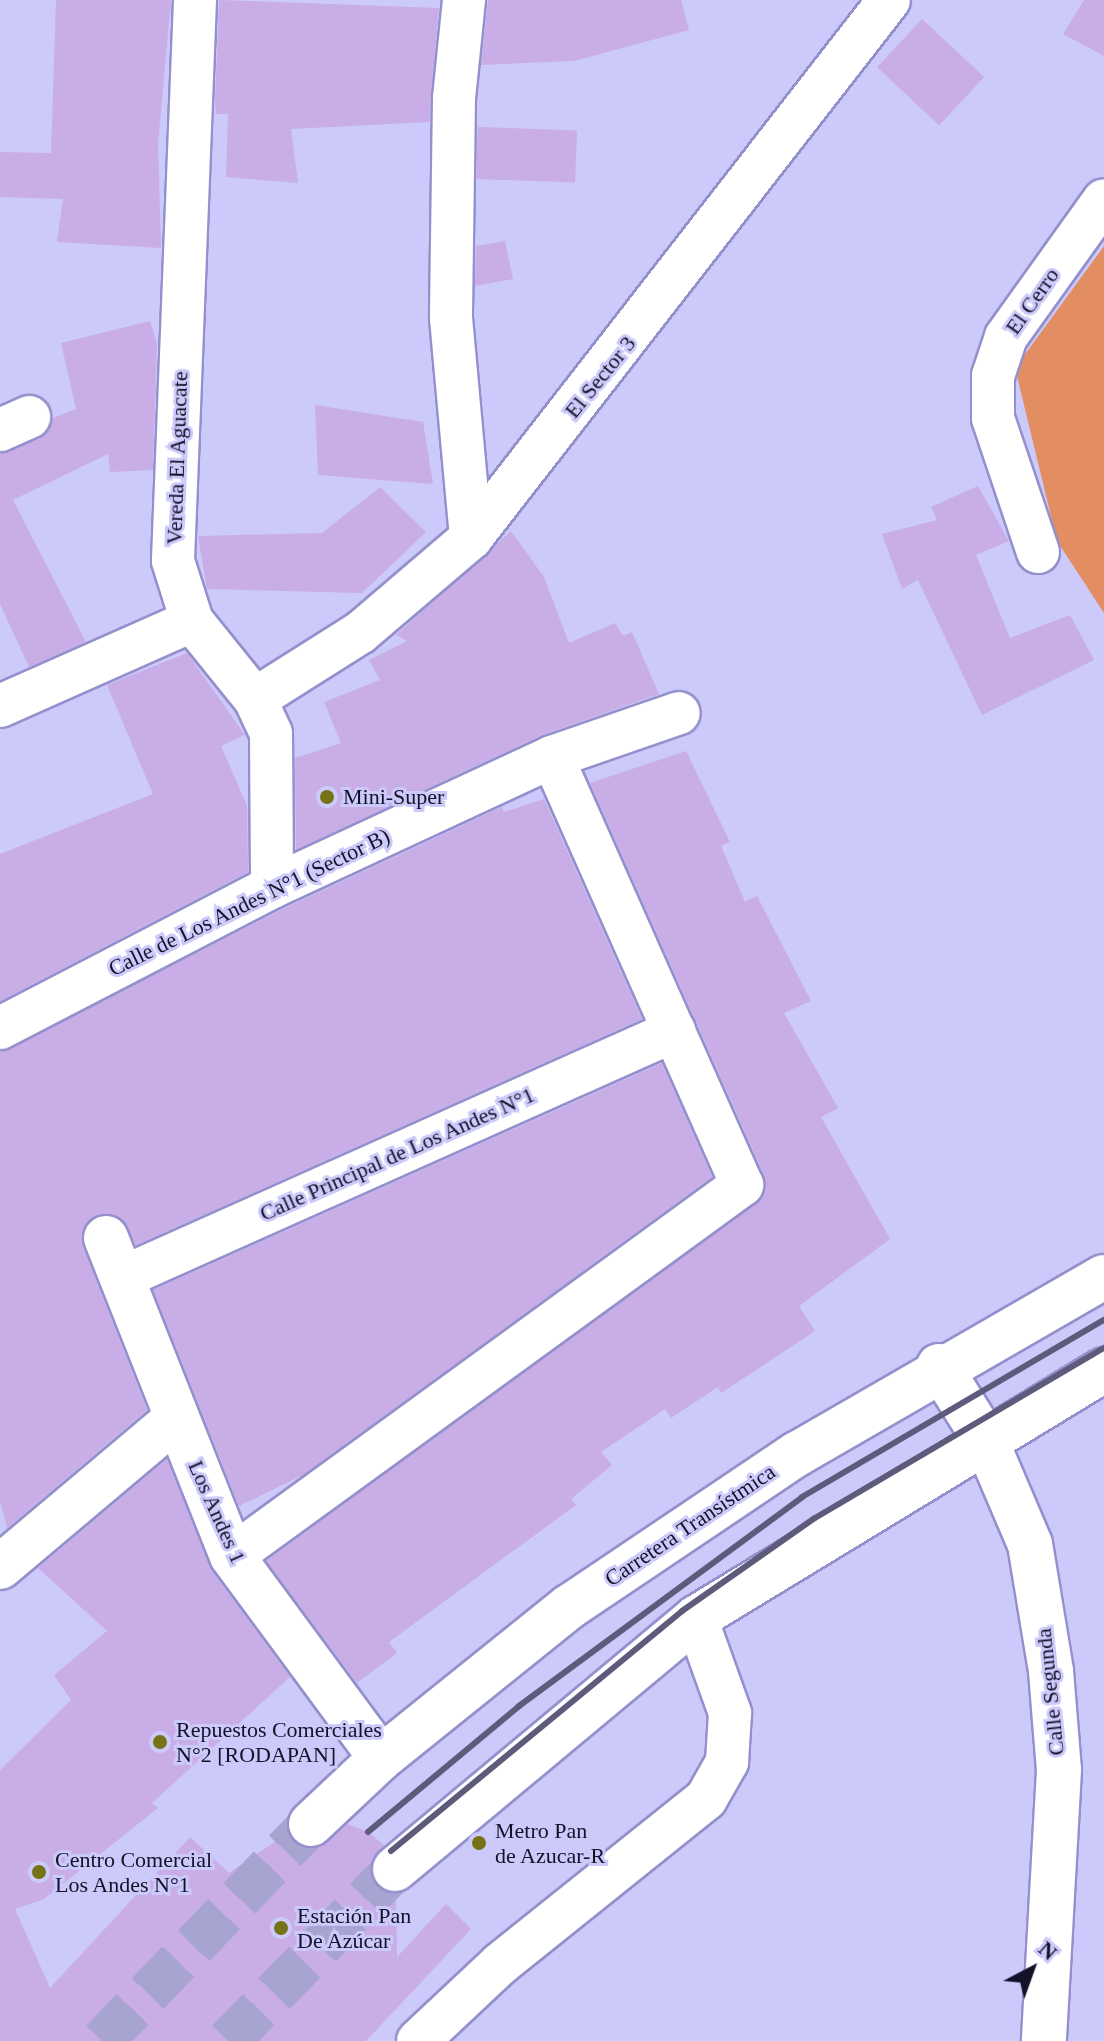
<!DOCTYPE html>
<html>
<head>
<meta charset="utf-8">
<style>
	body { margin:0 }
	#map { position:relative; width:1104px; height:2041px; overflow:hidden; background:#ccc9fb; font-family:"Times New Roman",serif }
	div>[style] { position:absolute }
	.green>* { inset:0; background:#e28d62 }
	.building>* { inset:0; background:#c9ade7; transform-origin:0 0 }
	.primary-tunnel>* { height:44px; margin-top:-22px; transform-origin:0; background:repeating-linear-gradient(90deg,#a7a4d1 0 44px,transparent 0 66px) }
	.roads { filter:drop-shadow(2px 0 #9490cc) drop-shadow(-2px 0 #9490cc) drop-shadow(0 2px #9490cc) drop-shadow(0 -2px #9490cc) }
	.street>* { height:42px; margin:-21px; padding:0 21px; transform-origin:21px; border-radius:21px; background:#fff }
	.secondary>* { height:44px; margin:-22px; padding:0 22px; transform-origin:22px; border-radius:22px; background:#fff }
	.primary>* { height:44px; margin:-22px; padding:0 22px; transform-origin:22px; border-radius:22px; background:#fff }
	.rail>* { height:6px; margin:-3px; padding:0 3px; transform-origin:3px; border-radius:3px; background:#5d5a7b }
	.dots>* { width:22px; height:22px; translate:-50% -50%; box-sizing:border-box; border:4px solid #ccc9fb; border-radius:50% }
	span { translate:-50% -50%; white-space:nowrap; text-align:center; line-height:1.15; -webkit-text-stroke:6px #ccc9fb; paint-order:stroke }
	.street-label { font-size:22px; color:#141228 }
	.poi-label { font-size:22px; color:#141228 }
	.left { translate:0 -50%; text-align:left }
	.north { position:absolute; left:992px; top:1929px; width:80px; height:80px; -webkit-text-stroke:6px #ccc9fb; paint-order:stroke; rotate:41deg; font-size:22px; font-weight:700; line-height:32px; text-align:center; color:#141228 }
	.north::after { content:''; display:block; margin:auto; width:28px; height:36px; background:#141228; clip-path:polygon(50% 0,100% 100%,50% 72%,0 100%) }
</style>
</head>
<body>
<div id="map">
	<div class="green">
		<div style="clip-path:polygon(1104px 246px,1104px 613px,1057px 541px,1015px 368px)"></div>
	</div>
	<div class="building">
		<div style="clip-path:polygon(56px 0,171px 0,158px 144px,161px 248px,57px 242px,63px 199px,0 197px,0 152px,51px 153px)"></div>
		<div style="clip-path:polygon(219px 0,439px 8px,429px 122px,291px 129px,298px 183px,226px 177px,228px 114px,216px 114px,215px 101px)"></div>
		<div style="clip-path:polygon(488px 0,681px 0,689px 30px,574px 61px,481px 65px)"></div>
		<div style="clip-path:polygon(1084px 0,1104px 0,1104px 56px,1063px 34px)"></div>
		<div style="left:922px;top:19px;width:85px;height:66px;rotate:43deg"></div>
		<div style="left:478px;top:127px;width:99px;height:52px;rotate:2deg"></div>
		<div style="clip-path:polygon(505px 241px,513px 279px,475px 286px,476px 246px)"></div>
		<div style="clip-path:polygon(150px 321px,157px 344px,153px 470px,110px 472px,108px 454px,13px 500px,86px 642px,29px 667px,0 604px,0 454px,39px 439px,53px 418px,76px 409px,61px 343px)"></div>
		<div style="clip-path:polygon(315px 405px,423px 422px,433px 484px,318px 475px)"></div>
		<div style="clip-path:polygon(978px 486px,1009px 541px,976px 555px,1010px 638px,1070px 615px,1094px 660px,982px 715px,918px 580px,902px 589px,882px 534px,937px 520px,931px 507px)"></div>
		<div style="clip-path:polygon(380px 487px,426px 532px,362px 593px,207px 589px,198px 536px,322px 533px)"></div>
		<div style="clip-path:polygon(511px 531px,544px 577px,569px 643px,615px 623px,623px 636px,632px 632px,659px 694px,542px 735px,296px 850px,295px 758px,341px 743px,324px 702px,380px 680px,369px 660px,407px 641px,396px 635px)"></div>
		<div style="clip-path:polygon(187px 653px,245px 735px,221px 746px,247px 806px,248px 872px,0 1001px,0 854px,153px 794px,107px 685px)"></div>
		<div style="clip-path:polygon(686px 751px,730px 842px,721px 846px,745px 902px,757px 896px,811px 1001px,784px 1013px,838px 1108px,821px 1117px,890px 1239px,799px 1306px,815px 1331px,721px 1393px,718px 1387px,671px 1418px,665px 1409px,601px 1452px,612px 1465px,571px 1499px,576px 1505px,389px 1642px,397px 1653px,357px 1683px,266px 1561px,763px 1196px,764px 1175px,590px 783px)"></div>
		<div style="clip-path:polygon(544px 799px,642px 1019px,136px 1245px,121px 1218px,98px 1215px,87px 1222px,83px 1247px,147px 1410px,7px 1528px,0 1501px,0 1052px,283px 909px,502px 807px,504px 812px)"></div>
		<div style="clip-path:polygon(662px 1063px,712px 1177px,303px 1475px,239px 1506px,153px 1290px)"></div>
		<div style="clip-path:polygon(167px 1459px,212px 1571px,290px 1677px,152px 1803px,158px 1808px,44px 1899px,15px 1909px,50px 1988px,190px 1837px,229px 1873px,288px 1833px,316px 1848px,347px 1824px,368px 1832px,384px 1845px,371px 1874px,396px 1893px,397px 1957px,446px 1904px,471px 1929px,366px 2041px,0 2041px,0 1770px,71px 1700px,54px 1675px,107px 1631px,38px 1568px)"></div>
	</div>
	<div class="primary-tunnel">
		<div style="left:102px;top:2041px;width:301px;rotate:-46.1deg"></div>
		<div style="left:228px;top:2041px;width:240px;rotate:-45.8deg"></div>
	</div>
	<div class="roads">
		<div class="street">
			<div style="left:195px;top:0;width:561px;rotate:92.25deg"></div>
			<div style="left:173px;top:561px;width:63px;rotate:72.4deg"></div>
			<div style="left:192px;top:621px;width:100px;rotate:51.1deg"></div>
			<div style="left:255px;top:699px;width:38px;rotate:65deg"></div>
			<div style="left:271px;top:734px;width:153px;rotate:89.6deg"></div>
			<div style="left:464px;top:0;width:99px;rotate:95.8deg"></div>
			<div style="left:454px;top:98px;width:220px;rotate:90.8deg"></div>
			<div style="left:451px;top:318px;width:221px;rotate:84.8deg"></div>
			<div style="left:0;top:430px;width:32px;rotate:-24deg"></div>
			<div style="left:1038px;top:552px;width:141px;rotate:-108.6deg"></div>
			<div style="left:993px;top:418px;width:42px;rotate:-90deg"></div>
			<div style="left:993px;top:376px;width:41px;rotate:-71.6deg"></div>
			<div style="left:1006px;top:337px;width:168px;rotate:-54.4deg"></div>
			<div style="left:255px;top:699px;width:125px;rotate:-32.3deg"></div>
			<div style="left:361px;top:632px;width:145px;rotate:-40.5deg"></div>
			<div style="left:471px;top:538px;width:681px;rotate:-52.15deg"></div>
			<div style="left:0;top:706px;width:210px;rotate:-23.9deg"></div>
			<div style="left:0;top:1028px;width:306px;rotate:-27.4deg"></div>
			<div style="left:272px;top:887px;width:309px;rotate:-24.9deg"></div>
			<div style="left:552px;top:757px;width:134px;rotate:-19.1deg"></div>
			<div style="left:121px;top:1278px;width:606px;rotate:-24.07deg"></div>
			<div style="left:232px;top:1556px;width:631px;rotate:-36.03deg"></div>
			<div style="left:742px;top:1185px;width:468px;rotate:-113.9deg"></div>
			<div style="left:418px;top:2041px;width:112px;rotate:-43.2deg"></div>
			<div style="left:500px;top:1964px;width:264px;rotate:-38.7deg"></div>
			<div style="left:706px;top:1799px;width:43px;rotate:-60.4deg"></div>
			<div style="left:727px;top:1762px;width:49px;rotate:-86.5deg"></div>
			<div style="left:730px;top:1713px;width:101px;rotate:-109.7deg"></div>
		</div>
		<div class="secondary">
			<div style="left:106px;top:1238px;width:342px;rotate:68.4deg"></div>
			<div style="left:232px;top:1556px;width:251px;rotate:53.6deg"></div>
			<div style="left:939px;top:1366px;width:89px;rotate:57.9deg"></div>
			<div style="left:986px;top:1441px;width:112px;rotate:66.9deg"></div>
			<div style="left:1030px;top:1544px;width:129px;rotate:80.6deg"></div>
			<div style="left:1051px;top:1671px;width:99px;rotate:85.4deg"></div>
			<div style="left:1059px;top:1770px;width:271px;rotate:93.2deg"></div>
			<div style="left:0;top:1567px;width:231px;rotate:-40.1deg"></div>
		</div>
		<div class="primary">
			<div style="left:311px;top:1824px;width:96px;rotate:-43.3deg"></div>
			<div style="left:381px;top:1758px;width:241px;rotate:-38.8deg"></div>
			<div style="left:569px;top:1607px;width:275px;rotate:-33.9deg"></div>
			<div style="left:797px;top:1454px;width:354px;rotate:-30deg"></div>
			<div style="left:395px;top:1869px;width:392px;rotate:-39.8deg"></div>
			<div style="left:696px;top:1618px;width:477px;rotate:-31.3deg"></div>
		</div>
	</div>
	<div class="rail">
		<div style="left:368px;top:1832px;width:197px;rotate:-39.8deg"></div>
		<div style="left:519px;top:1706px;width:352px;rotate:-36.4deg"></div>
		<div style="left:802px;top:1497px;width:350px;rotate:-30.4deg"></div>
		<div style="left:391px;top:1851px;width:377px;rotate:-39.5deg"></div>
		<div style="left:682px;top:1611px;width:162px;rotate:-35deg"></div>
		<div style="left:815px;top:1518px;width:335px;rotate:-30.5deg"></div>
	</div>
	<div class="dots">
		<div style="left:327px;top:797px;background:#767215"></div>
		<div style="left:160px;top:1742px;background:#767215"></div>
		<div style="left:479px;top:1843px;background:#767215"></div>
		<div style="left:39px;top:1872px;background:#767215"></div>
		<div style="left:281px;top:1928px;background:#767215"></div>
	</div>
	<div class="street-label">
		<span style="left:1032px;top:301px;rotate:-55deg">El Cerro</span>
		<span style="left:600px;top:377px;rotate:-51deg">El Sector 3</span>
		<span style="left:177px;top:458px;rotate:-88deg">Vereda El Aguacate</span>
		<span style="left:249px;top:902px;rotate:-26deg">Calle de Los Andes N°1 (Sector B)</span>
		<span style="left:397px;top:1154px;rotate:-24deg">Calle Principal de Los Andes N°1</span>
		<span style="left:217px;top:1512px;rotate:66deg">Los Andes 1</span>
		<span style="left:690px;top:1525px;rotate:-34deg">Carretera Transístmica</span>
		<span style="left:1050px;top:1692px;rotate:-96deg">Calle Segunda</span>
	</div>
	<div class="poi-label">
		<span class="left" style="left:343px;top:797px">Mini-Super</span>
		<span class="left" style="left:176px;top:1742px">Repuestos Comerciales<br>N°2 [RODAPAN]</span>
		<span class="left" style="left:495px;top:1843px">Metro Pan<br>de Azucar-R</span>
		<span class="left" style="left:55px;top:1872px">Centro Comercial<br>Los Andes N°1</span>
		<span class="left" style="left:297px;top:1928px">Estación Pan<br>De Azúcar</span>
	</div>
	<div class="north">N</div>
</div>
</body>
</html>
